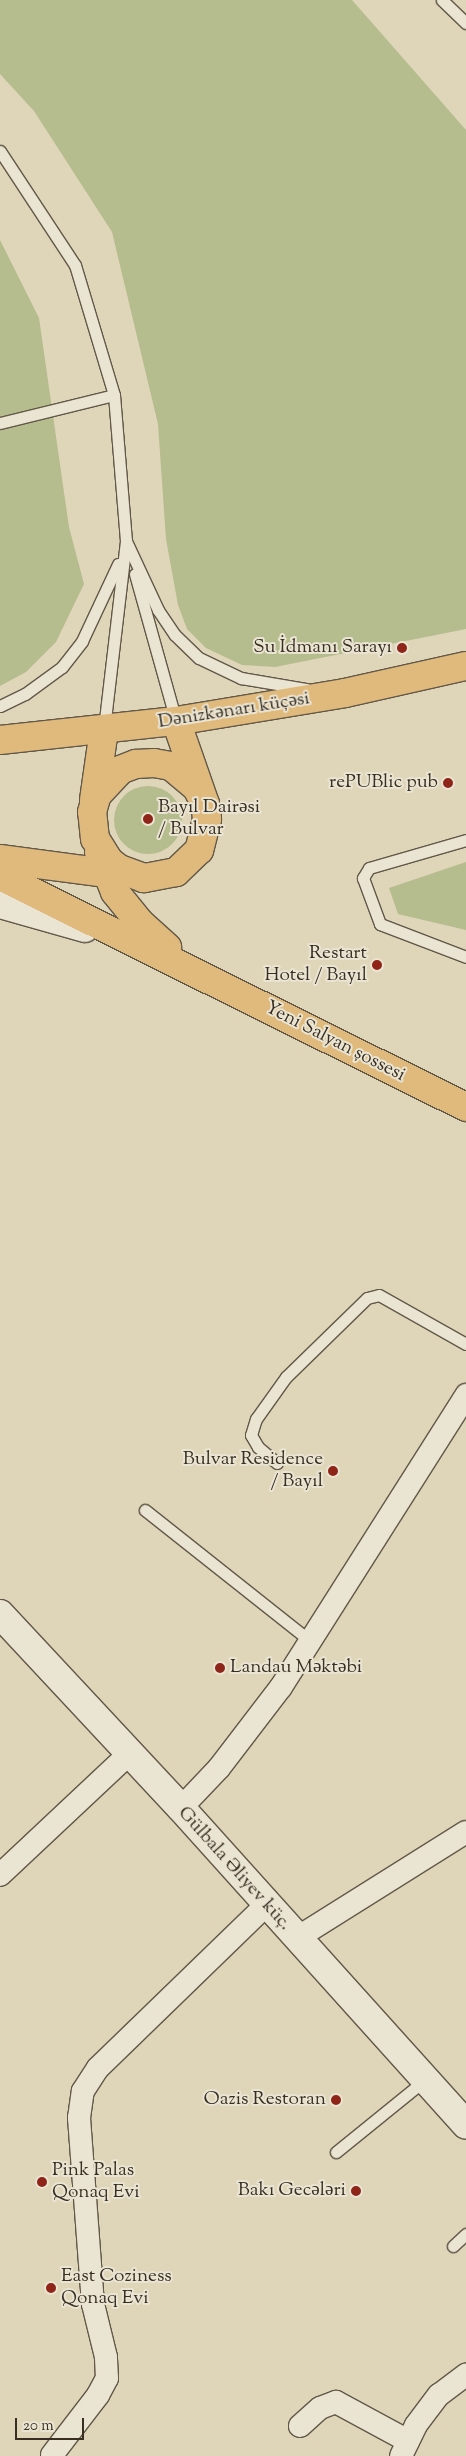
<!DOCTYPE html>
<html>
<head>
<meta charset="utf-8">
<style>
	body { margin:0 }
	#map { position:relative; width:466px; height:2456px; overflow:hidden; background:#dfd5b9; font-family:"Sorts Mill Goudy",serif }
	div>[style] { position:absolute }
	.green>* { inset:0; background:#b5bc8d }
	.round { border-radius:50% }
	.roads { filter:drop-shadow(1px 0 #625848) drop-shadow(-1px 0 #625848) drop-shadow(0 1px #625848) drop-shadow(0 -1px #625848) }
	.lane>* { height:11px; margin:-5.5px; padding:0 5.5px; transform-origin:5.5px; border-radius:5.5px; background:#eae4d2 }
	.street>* { height:22px; margin:-11px; padding:0 11px; transform-origin:11px; border-radius:11px; background:#eae4d2 }
	.secondary>* { height:28px; margin:-14px; padding:0 14px; transform-origin:14px; border-radius:14px; background:#eae4d2 }
	.highway>* { height:28px; margin:-14px; padding:0 14px; transform-origin:14px; border-radius:14px; background:#e0ba7c }
	.dots>* { width:14px; height:14px; translate:-50% -50%; box-sizing:border-box; border:2px solid #eae4d2; border-radius:50% }
	span { translate:-50% -50%; white-space:nowrap; text-align:center; line-height:1.15; -webkit-text-stroke:4px #eae4d2; paint-order:stroke }
	.poi-label { font-size:19px; color:#382e23 }
	.right { translate:-100% -50%; text-align:right }
	.left { translate:0 -50%; text-align:left }
	.street-label { font-size:19px; color:#382e23 }
	.scale { position:absolute; left:15px; top:2418px; width:69px; height:22px; box-sizing:border-box; border:2px solid #382e23; border-top:0; padding-left:6px; font-size:15px; line-height:18px; white-space:nowrap; color:#382e23; -webkit-text-stroke:4px #eae4d2; paint-order:stroke }
</style>
</head>
<body>
<div id="map">
	<div class="green">
		<div style="clip-path:polygon(0 0,352px 0,466px 130px,466px 629px,275px 667px,242px 665px,206px 648px,187px 629px,178px 605px,166px 539px,158px 424px,112px 232px,34px 111px,0 74px)"></div>
		<div style="clip-path:polygon(0 240px,39px 318px,69px 527px,84px 584px,56px 642px,26px 672px,0 686px)"></div>
		<div class="round" style="left:114px;top:786px;width:68px;height:68px"></div>
		<div style="clip-path:polygon(466px 862px,466px 930px,398px 914px,389px 888px)"></div>
	</div>
	<div class="roads">
		<div class="lane">
			<div style="left:442px;top:0;width:33px;rotate:44deg"></div>
			<div style="left:0;top:151px;width:136px;rotate:56.7deg"></div>
			<div style="left:75px;top:265px;width:136px;rotate:73.3deg"></div>
			<div style="left:114px;top:395px;width:146px;rotate:85.3deg"></div>
			<div style="left:126px;top:541px;width:188px;rotate:96.7deg"></div>
			<div style="left:0;top:423px;width:117px;rotate:-13.8deg"></div>
			<div style="left:126px;top:541px;width:76px;rotate:65.1deg"></div>
			<div style="left:158px;top:610px;width:30px;rotate:56deg"></div>
			<div style="left:175px;top:635px;width:33px;rotate:44deg"></div>
			<div style="left:199px;top:658px;width:47px;rotate:25.5deg"></div>
			<div style="left:241px;top:678px;width:67px;rotate:9.5deg"></div>
			<div style="left:135px;top:574px;width:153px;rotate:74.4deg"></div>
			<div style="left:0;top:706px;width:28px;rotate:-26deg"></div>
			<div style="left:25px;top:694px;width:46px;rotate:-36.1deg"></div>
			<div style="left:62px;top:667px;width:33px;rotate:-52deg"></div>
			<div style="left:82px;top:641px;width:85px;rotate:-64.9deg"></div>
			<div style="left:466px;top:840px;width:101px;rotate:163.9deg"></div>
			<div style="left:369px;top:868px;width:12px;rotate:121deg"></div>
			<div style="left:363px;top:878px;width:49px;rotate:69.7deg"></div>
			<div style="left:380px;top:924px;width:92px;rotate:21deg"></div>
			<div style="left:277px;top:1463px;width:25px;rotate:-140deg"></div>
			<div style="left:258px;top:1447px;width:14px;rotate:-120deg"></div>
			<div style="left:251px;top:1435px;width:17px;rotate:-73deg"></div>
			<div style="left:256px;top:1419px;width:52px;rotate:-54.5deg"></div>
			<div style="left:286px;top:1377px;width:113px;rotate:-44.3deg"></div>
			<div style="left:367px;top:1298px;width:12px;rotate:-14deg"></div>
			<div style="left:379px;top:1295px;width:100px;rotate:29.4deg"></div>
			<div style="left:145px;top:1510px;width:211px;rotate:38.4deg"></div>
			<div style="left:336px;top:2152px;width:114px;rotate:-39deg"></div>
			<div style="left:453px;top:2246px;width:18px;rotate:-43deg"></div>
		</div>
		<div class="street">
			<div style="left:181px;top:1808px;width:55px;rotate:-46.5deg"></div>
			<div style="left:219px;top:1768px;width:102px;rotate:-52.6deg"></div>
			<div style="left:281px;top:1687px;width:346px;rotate:-57.6deg"></div>
			<div style="left:0;top:1875px;width:175px;rotate:-43.2deg"></div>
			<div style="left:297px;top:1938px;width:199px;rotate:-32.1deg"></div>
			<div style="left:300px;top:2426px;width:27px;rotate:-42deg"></div>
			<div style="left:320px;top:2408px;width:17px;rotate:-21deg"></div>
			<div style="left:336px;top:2402px;width:82px;rotate:28.4deg"></div>
			<div style="left:52px;top:2455px;width:76px;rotate:-52.5deg"></div>
			<div style="left:98px;top:2395px;width:19px;rotate:-62deg"></div>
			<div style="left:107px;top:2378px;width:21px;rotate:-93deg"></div>
			<div style="left:106px;top:2357px;width:55px;rotate:-103.8deg"></div>
			<div style="left:93px;top:2304px;width:187px;rotate:-94.3deg"></div>
			<div style="left:79px;top:2118px;width:27px;rotate:-82deg"></div>
			<div style="left:83px;top:2091px;width:27px;rotate:-57deg"></div>
			<div style="left:98px;top:2068px;width:235px;rotate:-44.1deg"></div>
			<div style="left:401px;top:2456px;width:34px;rotate:-64deg"></div>
			<div style="left:416px;top:2425px;width:38px;rotate:-53deg"></div>
			<div style="left:439px;top:2395px;width:34px;rotate:-37deg"></div>
		</div>
		<div class="secondary">
			<div style="left:0;top:904px;width:88px;rotate:15.8deg"></div>
			<div style="left:0;top:1614px;width:265px;rotate:47deg"></div>
			<div style="left:181px;top:1808px;width:426px;rotate:48deg"></div>
		</div>
		<div class="highway">
			<div style="left:176px;top:721px;width:88px;rotate:70.7deg"></div>
			<div style="left:205px;top:804px;width:15px;rotate:82deg"></div>
			<div style="left:207px;top:819px;width:32px;rotate:104deg"></div>
			<div style="left:199px;top:850px;width:32px;rotate:136deg"></div>
			<div style="left:176px;top:872px;width:33px;rotate:169deg"></div>
			<div style="left:144px;top:878px;width:27px;rotate:-160deg"></div>
			<div style="left:119px;top:869px;width:13px;rotate:-141deg"></div>
			<div style="left:109px;top:861px;width:26px;rotate:-122deg"></div>
			<div style="left:95px;top:839px;width:27px;rotate:-96deg"></div>
			<div style="left:92px;top:812px;width:18px;rotate:-74deg"></div>
			<div style="left:97px;top:795px;width:34px;rotate:-47deg"></div>
			<div style="left:120px;top:770px;width:17px;rotate:-21deg"></div>
			<div style="left:136px;top:764px;width:18px;rotate:-3deg"></div>
			<div style="left:154px;top:763px;width:17px;rotate:10deg"></div>
			<div style="left:171px;top:766px;width:34px;rotate:40deg"></div>
			<div style="left:197px;top:788px;width:18px;rotate:63deg"></div>
			<div style="left:0;top:740px;width:177px;rotate:-6.2deg"></div>
			<div style="left:176px;top:721px;width:171px;rotate:-9.4deg"></div>
			<div style="left:345px;top:693px;width:124px;rotate:-12.6deg"></div>
			<div style="left:94px;top:800px;width:71px;rotate:-81.9deg"></div>
			<div style="left:99px;top:852px;width:43px;rotate:68.2deg"></div>
			<div style="left:115px;top:892px;width:38px;rotate:51deg"></div>
			<div style="left:139px;top:922px;width:38px;rotate:42deg"></div>
			<div style="left:0;top:859px;width:123px;rotate:7.5deg"></div>
			<div style="left:0;top:876px;width:520px;rotate:26.37deg"></div>
		</div>
	</div>
	<div class="dots">
		<div style="left:402px;top:648px;background:#8f2418"></div>
		<div style="left:448px;top:783px;background:#8f2418"></div>
		<div style="left:148px;top:819px;background:#8f2418"></div>
		<div style="left:377px;top:965px;background:#8f2418"></div>
		<div style="left:333px;top:1471px;background:#8f2418"></div>
		<div style="left:220px;top:1668px;background:#8f2418"></div>
		<div style="left:336px;top:2100px;background:#8f2418"></div>
		<div style="left:42px;top:2182px;background:#8f2418"></div>
		<div style="left:356px;top:2191px;background:#8f2418"></div>
		<div style="left:51px;top:2288px;background:#8f2418"></div>
	</div>
	<div class="poi-label">
		<span class="right" style="left:392px;top:648px">Su İdmanı Sarayı</span>
		<span class="right" style="left:438px;top:783px">rePUBlic pub</span>
		<span class="left" style="left:158px;top:819px">Bayıl Dairəsi<br>/ Bulvar</span>
		<span class="right" style="left:367px;top:965px">Restart<br>Hotel / Bayıl</span>
		<span class="right" style="left:323px;top:1471px">Bulvar Residence<br>/ Bayıl</span>
		<span class="left" style="left:230px;top:1668px">Landau Məktəbi</span>
		<span class="right" style="left:326px;top:2100px">Oazis Restoran</span>
		<span class="left" style="left:52px;top:2182px">Pink Palas<br>Qonaq Evi</span>
		<span class="right" style="left:346px;top:2191px">Bakı Gecələri</span>
		<span class="left" style="left:61px;top:2288px">East Coziness<br>Qonaq Evi</span>
	</div>
	<div class="street-label">
		<span style="left:234px;top:711px;rotate:-9deg">Dənizkənarı küçəsi</span>
		<span style="left:335px;top:1042px;rotate:27deg">Yeni Salyan şossesi</span>
		<span style="left:234px;top:1869px;rotate:48deg">Gülbala Əliyev küç.</span>
	</div>
	<div class="scale">20 m</div>
</div>
</body>
</html>
